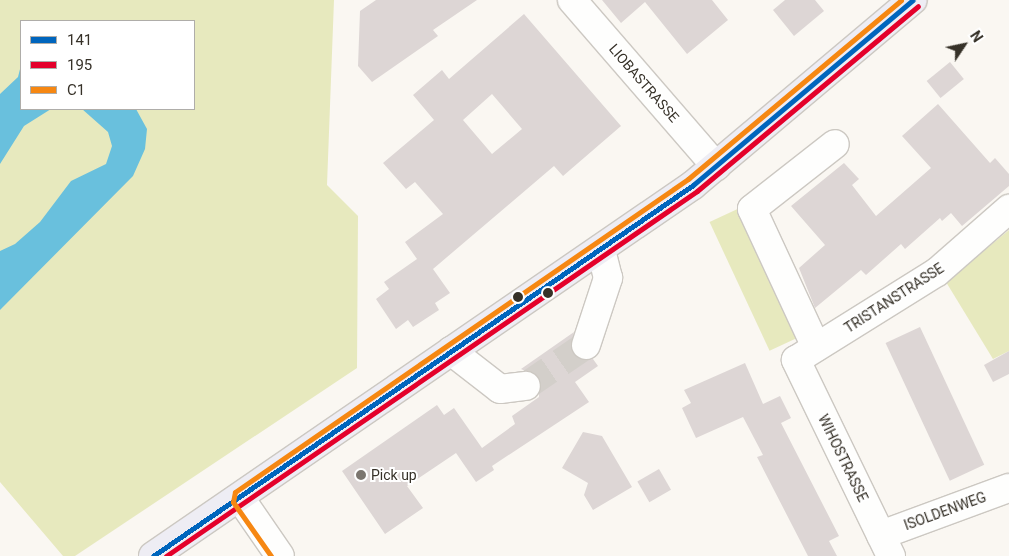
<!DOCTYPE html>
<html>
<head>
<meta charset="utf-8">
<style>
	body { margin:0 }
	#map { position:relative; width:1009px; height:556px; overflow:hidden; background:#faf7f2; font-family:Roboto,sans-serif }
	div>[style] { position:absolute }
	.green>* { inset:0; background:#e7e9be; transform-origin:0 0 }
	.water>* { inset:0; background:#69c0dd }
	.building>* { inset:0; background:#ddd6d5; transform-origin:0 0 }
	.minor-tunnel>* { height:28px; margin-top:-14px; transform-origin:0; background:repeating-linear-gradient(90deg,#d3cfca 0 28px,transparent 0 42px) }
	.roads { filter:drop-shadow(1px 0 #ccc8c2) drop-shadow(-1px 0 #ccc8c2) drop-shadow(0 1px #ccc8c2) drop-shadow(0 -1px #ccc8c2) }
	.minor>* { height:28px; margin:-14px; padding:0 14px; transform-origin:14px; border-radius:14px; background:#fefefd }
	.major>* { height:28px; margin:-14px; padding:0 14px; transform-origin:14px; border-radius:14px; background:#eeedf4 }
	.bus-1>* { height:5px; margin:-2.5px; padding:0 2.5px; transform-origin:2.5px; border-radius:2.5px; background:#0065bd }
	.bus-2>* { height:5px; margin:-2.5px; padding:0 2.5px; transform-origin:2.5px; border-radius:2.5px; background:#e4002b }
	.bus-3>* { height:5px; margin:-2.5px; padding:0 2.5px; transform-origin:2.5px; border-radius:2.5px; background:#f68712 }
	.dots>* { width:14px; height:14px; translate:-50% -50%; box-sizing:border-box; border:2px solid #fff; border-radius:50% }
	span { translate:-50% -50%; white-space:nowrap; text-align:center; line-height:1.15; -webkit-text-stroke:4px #fff; paint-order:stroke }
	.street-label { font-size:14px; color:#363128 }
	.poi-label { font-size:14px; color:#363128 }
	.left { translate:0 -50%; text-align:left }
	.legend { position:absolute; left:20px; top:20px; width:175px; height:90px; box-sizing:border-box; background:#fff; border:1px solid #afada9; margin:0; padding:6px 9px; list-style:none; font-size:15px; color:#363128 }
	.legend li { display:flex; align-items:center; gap:10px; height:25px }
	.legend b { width:25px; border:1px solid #afada9 }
	.north { position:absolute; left:939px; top:20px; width:50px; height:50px; -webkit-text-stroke:4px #fff; paint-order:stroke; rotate:56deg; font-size:14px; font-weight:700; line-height:20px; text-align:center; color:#363128 }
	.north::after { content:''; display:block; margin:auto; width:18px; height:22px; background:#363128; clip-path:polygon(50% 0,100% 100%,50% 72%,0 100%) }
</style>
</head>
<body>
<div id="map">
	<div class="green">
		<div style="clip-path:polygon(evenodd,0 0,334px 0,327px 185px,358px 216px,357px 368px,75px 556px,63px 556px,0 482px,0 0,21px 21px,194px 21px,194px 109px,21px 109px,21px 21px)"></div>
		<div style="left:744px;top:206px;width:142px;height:38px;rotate:65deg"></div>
		<div style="clip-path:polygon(1009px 230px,1009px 351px,993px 359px,946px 282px)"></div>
	</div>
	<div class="water">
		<div style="clip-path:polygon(21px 65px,21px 109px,51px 109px,24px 126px,0 164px,0 94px,18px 77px)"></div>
		<div style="clip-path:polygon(82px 109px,136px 109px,147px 129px,145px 149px,133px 176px,0 310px,0 251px,15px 244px,40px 222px,71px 181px,106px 164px,112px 146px,108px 132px)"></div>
	</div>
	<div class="building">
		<div style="clip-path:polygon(376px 0,477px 0,433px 30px,438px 36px,372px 82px,358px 66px,360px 11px)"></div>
		<div style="clip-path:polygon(602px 0,712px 0,728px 20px,687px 54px,645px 2px,621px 23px)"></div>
		<div style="clip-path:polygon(785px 0,815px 0,824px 11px,794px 36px,773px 10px)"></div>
		<div style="clip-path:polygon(evenodd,524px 14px,621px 126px,563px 176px,554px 166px,433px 269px,450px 293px,435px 303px,439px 310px,413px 327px,408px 320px,396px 329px,376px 299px,389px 289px,384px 282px,417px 259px,405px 242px,443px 214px,415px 182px,406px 189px,383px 163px,434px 120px,413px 95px,442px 70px,449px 79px,524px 14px,492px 94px,522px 129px,492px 154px,463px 120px,492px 94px)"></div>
		<div style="left:950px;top:62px;width:22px;height:30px;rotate:51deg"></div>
		<div style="clip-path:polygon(938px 104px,990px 163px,995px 158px,1009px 174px,1009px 186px,962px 226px,951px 213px,942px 221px,940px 218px,905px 249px,901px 244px,866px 275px,861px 270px,815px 308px,799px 268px,825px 245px,791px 206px,844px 163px,859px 179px,852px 185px,876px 216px,931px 168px,902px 136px)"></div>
		<div style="left:920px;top:327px;width:152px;height:38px;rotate:65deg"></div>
		<div style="clip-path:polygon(574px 332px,571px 348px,574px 355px,582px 360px,593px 359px,598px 366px,575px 382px,589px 402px,492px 466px,494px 470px,476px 482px,456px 453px,407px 486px,423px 508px,385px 534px,342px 471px,437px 405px,444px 415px,454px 408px,482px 448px,515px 424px,512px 416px,539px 397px,539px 377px,521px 369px)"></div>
		<div style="clip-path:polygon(1009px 351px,1009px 374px,993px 382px,984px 365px)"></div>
		<div style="clip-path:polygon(745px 363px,763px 404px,780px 396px,791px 418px,781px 423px,839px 536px,829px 541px,837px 556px,808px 556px,757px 457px,763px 455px,743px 417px,696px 438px,682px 408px,691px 403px,684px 390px)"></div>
		<div style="clip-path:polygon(583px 432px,602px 436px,632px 487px,593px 510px,584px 495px,588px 483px,562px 468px)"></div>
		<div style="left:659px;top:469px;width:24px;height:25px;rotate:60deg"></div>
	</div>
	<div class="minor-tunnel">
		<div style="left:526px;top:386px;width:73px;rotate:-34.3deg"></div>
	</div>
	<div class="roads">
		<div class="minor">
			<div style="left:572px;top:0;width:220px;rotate:49.1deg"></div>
			<div style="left:586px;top:345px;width:71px;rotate:-71.8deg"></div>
			<div style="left:608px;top:278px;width:30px;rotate:-104deg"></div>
			<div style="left:816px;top:347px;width:152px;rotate:-114.9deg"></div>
			<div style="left:752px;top:209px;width:105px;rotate:-38.1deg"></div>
			<div style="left:451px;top:351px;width:62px;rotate:37.8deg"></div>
			<div style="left:500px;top:389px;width:26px;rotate:-7deg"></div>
			<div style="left:240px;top:498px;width:70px;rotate:55.4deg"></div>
			<div style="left:881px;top:535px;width:136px;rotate:-20.2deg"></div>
			<div style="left:891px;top:556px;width:218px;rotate:-115.9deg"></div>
			<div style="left:796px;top:360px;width:166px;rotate:-32deg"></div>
			<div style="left:937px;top:272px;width:96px;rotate:-41.2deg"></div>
		</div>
		<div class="major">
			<div style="left:153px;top:556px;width:655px;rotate:-34.49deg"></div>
			<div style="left:693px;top:185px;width:287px;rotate:-40.1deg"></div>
		</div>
	</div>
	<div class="bus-1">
		<div style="left:153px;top:556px;width:655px;rotate:-34.49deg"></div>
		<div style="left:693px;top:185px;width:287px;rotate:-40.1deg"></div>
	</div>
	<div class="bus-2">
		<div style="left:166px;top:556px;width:644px;rotate:-34.5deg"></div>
		<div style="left:697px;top:191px;width:288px;rotate:-39.9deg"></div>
	</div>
	<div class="bus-3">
		<div style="left:271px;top:556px;width:66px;rotate:-125.1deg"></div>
		<div style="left:233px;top:502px;width:10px;rotate:-79deg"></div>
		<div style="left:235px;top:492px;width:551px;rotate:-34.64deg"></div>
		<div style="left:688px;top:179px;width:278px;rotate:-40deg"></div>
	</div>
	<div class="dots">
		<div style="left:548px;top:293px;background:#363128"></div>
		<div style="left:518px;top:297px;background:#363128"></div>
		<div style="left:361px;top:475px;background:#7b766f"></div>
	</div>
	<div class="street-label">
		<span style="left:644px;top:83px;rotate:49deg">LIOBASTRASSE</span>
		<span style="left:894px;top:298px;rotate:-33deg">TRISTANSTRASSE</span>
		<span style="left:843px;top:458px;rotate:64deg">WIHOSTRASSE</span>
		<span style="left:945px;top:511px;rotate:-20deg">ISOLDENWEG</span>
	</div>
	<div class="poi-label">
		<span class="left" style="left:371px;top:475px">Pick up</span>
	</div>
	<ul class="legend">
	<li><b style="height:6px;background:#0065bd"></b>141</li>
	<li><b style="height:6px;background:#e4002b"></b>195</li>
	<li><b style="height:6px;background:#f68712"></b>C1</li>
	</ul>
	<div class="north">N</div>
</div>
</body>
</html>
